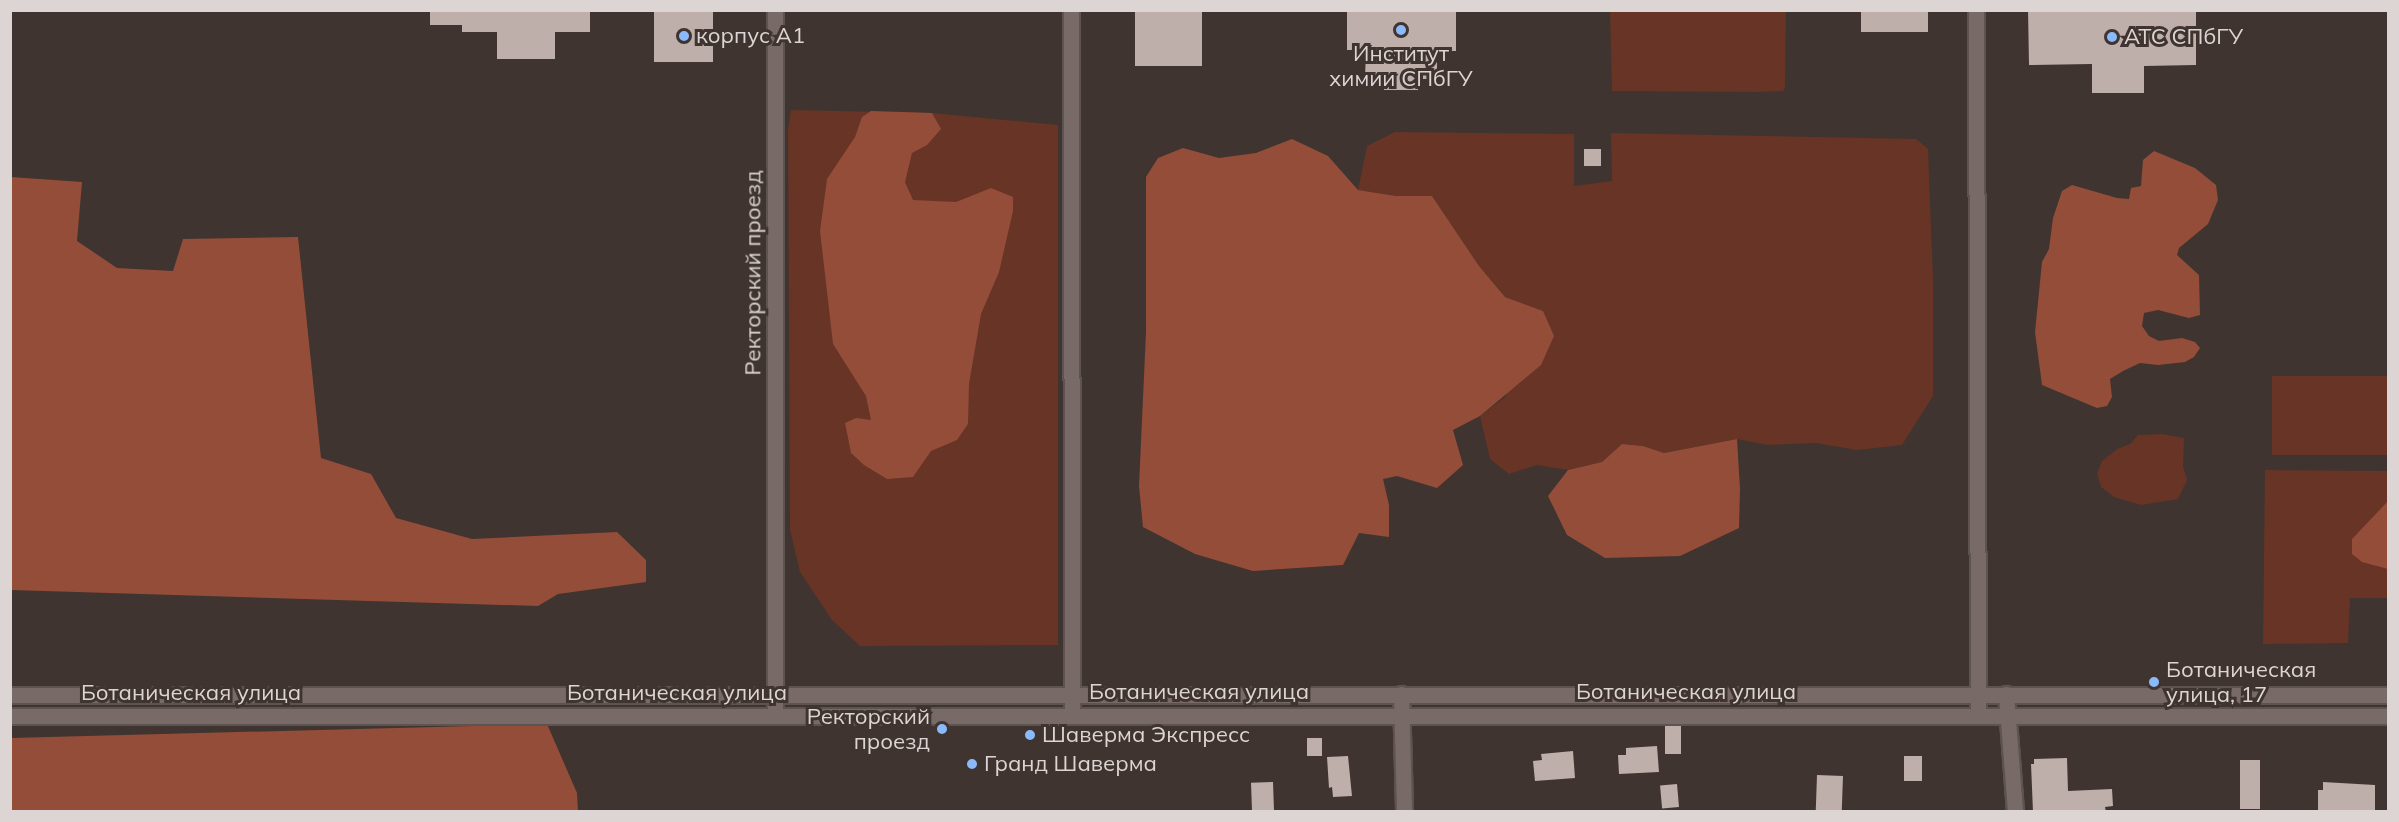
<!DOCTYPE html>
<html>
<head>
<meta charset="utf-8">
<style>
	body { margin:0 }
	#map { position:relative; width:2399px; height:822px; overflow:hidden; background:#3f3430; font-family:Mulish,sans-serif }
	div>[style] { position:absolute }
	.green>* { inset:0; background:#673425; transform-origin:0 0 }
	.forest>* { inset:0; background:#944d38 }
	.building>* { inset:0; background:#beafab; transform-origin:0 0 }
	.roads { filter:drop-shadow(2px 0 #5d5350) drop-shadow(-2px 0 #5d5350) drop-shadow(0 2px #5d5350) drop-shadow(0 -2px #5d5350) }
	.minor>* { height:15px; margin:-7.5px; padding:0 7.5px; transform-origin:7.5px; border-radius:7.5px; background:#786b67 }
	.tertiary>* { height:15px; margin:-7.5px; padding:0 7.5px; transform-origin:7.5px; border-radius:7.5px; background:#786b67 }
	.dots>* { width:16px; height:16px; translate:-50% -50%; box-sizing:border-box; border:3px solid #3f3430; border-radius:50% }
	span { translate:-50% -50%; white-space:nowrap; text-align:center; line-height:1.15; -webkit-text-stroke:6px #3f3430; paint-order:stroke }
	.poi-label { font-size:22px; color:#ddd5d3 }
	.left { translate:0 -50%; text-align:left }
	.right { translate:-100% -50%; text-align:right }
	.street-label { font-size:22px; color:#ddd5d3 }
	.frame { position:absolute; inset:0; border:12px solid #ddd5d3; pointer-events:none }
</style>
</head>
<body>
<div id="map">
	<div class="green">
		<div style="clip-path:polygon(1610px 11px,1786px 11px,1785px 87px,1783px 91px,1755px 92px,1612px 91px)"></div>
		<div style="clip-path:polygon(791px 110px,932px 113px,1058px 125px,1058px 645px,860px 646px,832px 620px,800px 572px,790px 530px,788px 129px)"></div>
		<div style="clip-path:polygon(1395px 132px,1574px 134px,1574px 186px,1612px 181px,1611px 133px,1916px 139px,1928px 149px,1933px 279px,1933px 396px,1902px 445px,1857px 450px,1816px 443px,1768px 445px,1737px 439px,1664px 453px,1643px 446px,1622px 444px,1602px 462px,1568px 470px,1537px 465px,1509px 474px,1490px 459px,1480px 416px,1505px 397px,1543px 311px,1505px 297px,1479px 266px,1432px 196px,1396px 196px,1358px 190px,1367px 146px)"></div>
		<div style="left:2388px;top:376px;width:79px;height:116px;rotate:90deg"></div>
		<div style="clip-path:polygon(2162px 434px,2184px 438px,2183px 466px,2187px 480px,2178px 499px,2141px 505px,2114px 497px,2101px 487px,2097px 474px,2102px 461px,2117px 449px,2130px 444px,2138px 435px)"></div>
		<div style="clip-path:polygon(2265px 470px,2388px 471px,2388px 598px,2350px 598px,2348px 643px,2263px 644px)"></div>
	</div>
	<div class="forest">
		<div style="clip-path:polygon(871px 111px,932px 113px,941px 129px,927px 145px,912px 153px,905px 182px,913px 200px,956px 202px,991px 188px,1013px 197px,1013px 211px,999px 272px,981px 314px,969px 384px,968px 424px,957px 440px,931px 451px,913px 477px,887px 479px,864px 465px,851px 453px,845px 423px,856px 418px,871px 420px,866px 396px,833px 344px,820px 231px,827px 179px,855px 137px,862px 117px)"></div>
		<div style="clip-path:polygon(1292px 139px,1328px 156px,1358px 190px,1396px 196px,1432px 196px,1479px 266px,1505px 297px,1543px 311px,1554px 336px,1541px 365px,1480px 416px,1453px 430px,1463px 465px,1437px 488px,1397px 476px,1383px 479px,1389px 505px,1389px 537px,1359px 533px,1343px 565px,1253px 571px,1195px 554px,1143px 527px,1139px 486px,1146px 332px,1146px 177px,1158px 158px,1183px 148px,1219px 158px,1256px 153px)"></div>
		<div style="clip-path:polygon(2154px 151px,2195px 168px,2216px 185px,2218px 200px,2208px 224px,2179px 248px,2177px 255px,2199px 275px,2200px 315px,2189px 318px,2158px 310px,2144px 313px,2142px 326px,2149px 336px,2159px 341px,2182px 338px,2195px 342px,2200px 348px,2194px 357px,2185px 362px,2158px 365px,2140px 363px,2123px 371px,2110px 379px,2112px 397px,2107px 406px,2097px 408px,2042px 385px,2035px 332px,2042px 262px,2049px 249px,2053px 218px,2062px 191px,2072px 185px,2117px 198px,2129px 199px,2131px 188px,2141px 186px,2143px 160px)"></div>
		<div style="clip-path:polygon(11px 177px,82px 182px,77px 241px,117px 268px,173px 271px,183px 239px,298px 237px,321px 458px,371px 474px,396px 518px,472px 539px,617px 532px,646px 560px,646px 582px,558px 594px,538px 606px,11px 590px)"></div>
		<div style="clip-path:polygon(1737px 439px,1740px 489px,1739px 528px,1680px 556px,1605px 558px,1567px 535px,1548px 496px,1568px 470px,1602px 462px,1622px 444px,1643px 446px,1664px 453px)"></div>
		<div style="clip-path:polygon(2388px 501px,2388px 569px,2362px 562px,2352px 554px,2352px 539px)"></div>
		<div style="clip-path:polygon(547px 724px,577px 793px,578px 811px,11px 811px,11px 738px)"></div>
	</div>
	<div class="building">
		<div style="clip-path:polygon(430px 10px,590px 10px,590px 32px,555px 32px,555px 59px,497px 59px,497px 32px,462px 32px,462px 25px,430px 25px)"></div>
		<div style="left:654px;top:10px;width:59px;height:52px"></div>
		<div style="left:1135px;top:10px;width:67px;height:56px"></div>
		<div style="clip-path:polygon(1347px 10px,1456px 10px,1456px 51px,1437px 51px,1437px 79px,1418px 79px,1418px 90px,1384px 90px,1384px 78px,1365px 78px,1366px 50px,1347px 50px)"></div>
		<div style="left:1861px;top:10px;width:67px;height:22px"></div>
		<div style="clip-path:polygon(2028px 10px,2196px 10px,2196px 65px,2144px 66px,2144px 93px,2092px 93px,2092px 64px,2029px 65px)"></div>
		<div style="left:1584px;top:149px;width:17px;height:17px"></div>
		<div style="left:1665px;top:726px;width:16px;height:28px"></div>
		<div style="left:1307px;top:738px;width:15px;height:18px"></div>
		<div style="clip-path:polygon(1657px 746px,1659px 772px,1619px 774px,1618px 755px,1626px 755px,1626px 748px)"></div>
		<div style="clip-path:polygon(1573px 751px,1575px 778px,1535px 781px,1533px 761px,1542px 760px,1541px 754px)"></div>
		<div style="clip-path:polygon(1348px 756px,1352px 796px,1333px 797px,1332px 787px,1329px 788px,1327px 757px)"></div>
		<div style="left:1904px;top:756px;width:18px;height:25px"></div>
		<div style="clip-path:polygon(2067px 758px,2068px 791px,2112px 789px,2113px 806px,2105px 807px,2106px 812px,2033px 812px,2031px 764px,2034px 764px,2034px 759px)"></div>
		<div style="left:2240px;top:760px;width:20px;height:49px"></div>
		<div style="left:1817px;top:775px;width:26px;height:37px;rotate:2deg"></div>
		<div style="left:1273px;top:782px;width:30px;height:22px;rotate:88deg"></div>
		<div style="clip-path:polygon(2323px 782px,2375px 785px,2375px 812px,2318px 812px,2318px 790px,2323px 790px)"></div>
		<div style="left:1677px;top:784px;width:23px;height:17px;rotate:85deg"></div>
	</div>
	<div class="roads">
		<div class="minor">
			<div style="left:775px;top:10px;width:705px;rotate:90deg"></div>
			<div style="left:1071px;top:10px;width:705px;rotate:89.92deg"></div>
			<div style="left:1976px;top:10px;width:705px;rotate:89.84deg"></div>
			<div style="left:1401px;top:694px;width:118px;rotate:88.5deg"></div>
			<div style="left:2006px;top:694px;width:118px;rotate:85.6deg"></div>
		</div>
		<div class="tertiary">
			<div style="left:10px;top:695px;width:2378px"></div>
			<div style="left:10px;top:716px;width:2378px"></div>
		</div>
	</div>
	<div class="dots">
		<div style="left:1401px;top:30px;background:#8abafc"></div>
		<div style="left:684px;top:36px;background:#8abafc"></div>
		<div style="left:2112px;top:37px;background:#8abafc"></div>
		<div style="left:2154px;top:682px;background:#8abafc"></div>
		<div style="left:942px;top:729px;background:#8abafc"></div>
		<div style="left:1030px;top:735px;background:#8abafc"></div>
		<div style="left:972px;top:764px;background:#8abafc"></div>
	</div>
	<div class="poi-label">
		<span class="left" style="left:696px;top:36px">корпус А1</span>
		<span class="left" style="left:2124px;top:37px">АТС СПбГУ</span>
		<span style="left:1401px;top:66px">Институт<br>химии СПбГУ</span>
		<span class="left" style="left:2166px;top:682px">Ботаническая<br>улица, 17</span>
		<span class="right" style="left:930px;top:729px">Ректорский<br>проезд</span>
		<span class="left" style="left:1042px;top:735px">Шаверма Экспресс</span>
		<span class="left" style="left:984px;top:764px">Гранд Шаверма</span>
	</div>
	<div class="street-label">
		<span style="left:753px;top:273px;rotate:-90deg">Ректорский проезд</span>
		<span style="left:1199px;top:692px">Ботаническая улица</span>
		<span style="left:1686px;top:692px">Ботаническая улица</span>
		<span style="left:191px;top:693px">Ботаническая улица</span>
		<span style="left:677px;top:693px">Ботаническая улица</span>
	</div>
	<div class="frame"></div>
</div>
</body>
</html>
